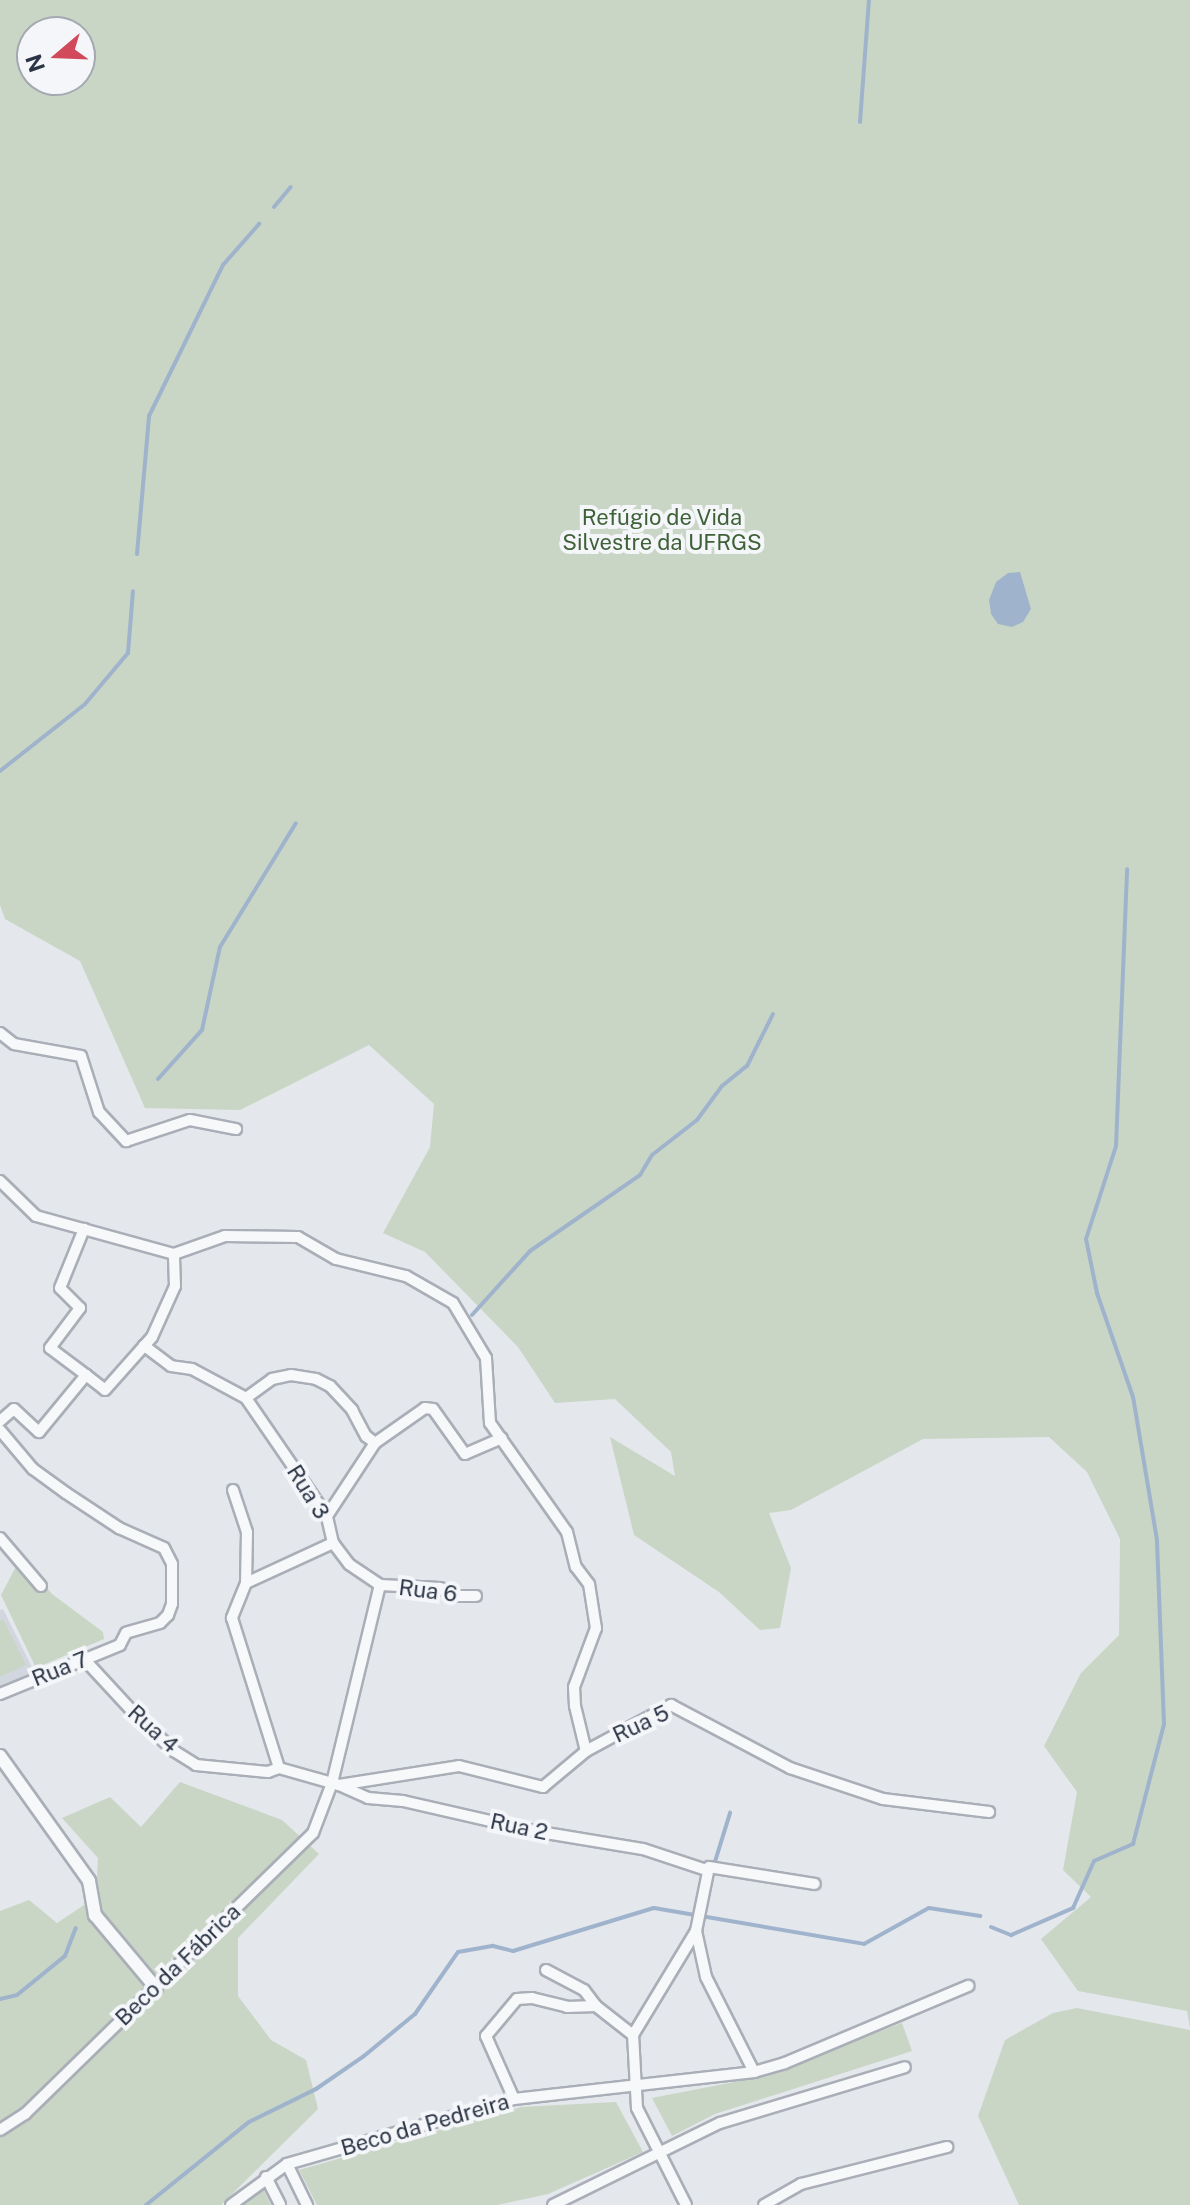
<!DOCTYPE html>
<html>
<head>
<meta charset="utf-8">
<style>
	body { margin:0 }
	#map { position:relative; width:1190px; height:2205px; overflow:hidden; background:#e4e7ec; font-family:"Public Sans",sans-serif }
	div>[style] { position:absolute }
	.built>* { inset:0; background:#d2d6de }
	.green>* { inset:0; background:#c9d6c5 }
	.water>* { inset:0; background:#9fb4cc }
	.stream>* { height:4px; margin:-2px; padding:0 2px; transform-origin:2px; border-radius:2px; background:#9fb4cc }
	.roads { filter:drop-shadow(2px 0 #a9aeb7) drop-shadow(-2px 0 #a9aeb7) drop-shadow(0 2px #a9aeb7) drop-shadow(0 -2px #a9aeb7) }
	.minor>* { height:10px; margin:-5px; padding:0 5px; transform-origin:5px; border-radius:5px; background:#f7f8fa }
	.tertiary>* { height:12px; margin:-6px; padding:0 6px; transform-origin:6px; border-radius:6px; background:#f7f8fa }
	span { translate:-50% -50%; white-space:nowrap; text-align:center; line-height:1.15; -webkit-text-stroke:8px #f4f6f9; paint-order:stroke }
	.park-label { font-size:22px; color:#3f6138 }
	.street-label { font-size:22px; color:#2b3445 }
	.north { position:absolute; left:16px; top:16px; width:80px; height:80px; box-sizing:border-box; background:#f4f6f9; border:2px solid #a4a8b1; border-radius:50%; rotate:251deg; font-size:22px; font-weight:700; line-height:32px; text-align:center; color:#2b3445 }
	.north::after { content:''; display:block; margin:auto; width:28px; height:36px; background:#d1495b; clip-path:polygon(50% 0,100% 100%,50% 72%,0 100%) }
</style>
</head>
<body>
<div id="map">
	<div class="built">
		<div style="clip-path:polygon(3px 1609px,35px 1673px,0 1687px,0 1610px)"></div>
	</div>
	<div class="green">
		<div style="clip-path:polygon(evenodd,0 0,1190px 0,1190px 2028px,1187px 2011px,1078px 1991px,1041px 1939px,1091px 1897px,1063px 1870px,1077px 1792px,1044px 1746px,1081px 1673px,1119px 1635px,1120px 1539px,1087px 1472px,1049px 1437px,923px 1439px,791px 1510px,769px 1513px,791px 1568px,780px 1628px,760px 1630px,719px 1592px,634px 1535px,610px 1437px,675px 1476px,671px 1452px,615px 1399px,555px 1403px,518px 1347px,425px 1252px,383px 1233px,430px 1147px,434px 1104px,369px 1045px,240px 1110px,145px 1108px,80px 961px,5px 919px,0 905px,0 0,32px 32px,80px 32px,80px 80px,32px 80px,32px 32px)"></div>
		<div style="clip-path:polygon(21px 1557px,52px 1594px,103px 1632px,104px 1639px,36px 1668px,1px 1595px)"></div>
		<div style="clip-path:polygon(3px 1619px,26px 1665px,0 1677px,0 1621px)"></div>
		<div style="clip-path:polygon(180px 1782px,282px 1820px,319px 1854px,238px 1938px,238px 1996px,271px 2040px,306px 2060px,318px 2109px,221px 2205px,0 2205px,0 1911px,29px 1900px,57px 1923px,96px 1897px,98px 1858px,62px 1818px,110px 1797px,141px 1827px)"></div>
		<div style="clip-path:polygon(1077px 2008px,1190px 2030px,1190px 2205px,1019px 2205px,978px 2116px,1005px 2040px,1053px 2013px)"></div>
		<div style="clip-path:polygon(902px 2023px,912px 2051px,715px 2114px,672px 2136px,652px 2098px,755px 2078px)"></div>
		<div style="clip-path:polygon(616px 2102px,643px 2152px,548px 2194px,497px 2205px,317px 2205px,299px 2170px,521px 2107px)"></div>
		<div style="clip-path:polygon(262px 2187px,271px 2205px,242px 2205px)"></div>
	</div>
	<div class="water">
		<div style="clip-path:polygon(1020px 572px,1031px 609px,1023px 622px,1012px 627px,998px 624px,991px 614px,989px 600px,996px 582px,1008px 573px)"></div>
	</div>
	<div class="stream">
		<div style="left:860px;top:122px;width:122px;rotate:-85.8deg"></div>
		<div style="left:274px;top:207px;width:26px;rotate:-50deg"></div>
		<div style="left:137px;top:554px;width:139px;rotate:-85deg"></div>
		<div style="left:149px;top:416px;width:168px;rotate:-63.9deg"></div>
		<div style="left:223px;top:265px;width:55px;rotate:-48.7deg"></div>
		<div style="left:0;top:771px;width:108px;rotate:-38.2deg"></div>
		<div style="left:85px;top:704px;width:67px;rotate:-49.9deg"></div>
		<div style="left:128px;top:653px;width:62px;rotate:-85.4deg"></div>
		<div style="left:158px;top:1079px;width:66px;rotate:-48.1deg"></div>
		<div style="left:202px;top:1030px;width:85px;rotate:-77.8deg"></div>
		<div style="left:220px;top:947px;width:145px;rotate:-58.5deg"></div>
		<div style="left:472px;top:1315px;width:86px;rotate:-47.8deg"></div>
		<div style="left:530px;top:1251px;width:134px;rotate:-34.6deg"></div>
		<div style="left:640px;top:1175px;width:23px;rotate:-59deg"></div>
		<div style="left:652px;top:1155px;width:57px;rotate:-37.9deg"></div>
		<div style="left:697px;top:1120px;width:42px;rotate:-53.7deg"></div>
		<div style="left:722px;top:1086px;width:32px;rotate:-39deg"></div>
		<div style="left:747px;top:1066px;width:58px;rotate:-63.4deg"></div>
		<div style="left:713px;top:1868px;width:58px;rotate:-72.8deg"></div>
		<div style="left:991px;top:1927px;width:22px;rotate:22deg"></div>
		<div style="left:1011px;top:1935px;width:68px;rotate:-23.5deg"></div>
		<div style="left:1073px;top:1908px;width:51px;rotate:-65.9deg"></div>
		<div style="left:1094px;top:1861px;width:43px;rotate:-23.6deg"></div>
		<div style="left:1133px;top:1844px;width:124px;rotate:-75.5deg"></div>
		<div style="left:1164px;top:1724px;width:184px;rotate:-92.2deg"></div>
		<div style="left:1157px;top:1540px;width:145px;rotate:-99.5deg"></div>
		<div style="left:1133px;top:1397px;width:110px;rotate:-109.1deg"></div>
		<div style="left:1097px;top:1293px;width:55px;rotate:-101.5deg"></div>
		<div style="left:1086px;top:1239px;width:98px;rotate:-72.1deg"></div>
		<div style="left:1116px;top:1146px;width:277px;rotate:-87.7deg"></div>
		<div style="left:0;top:1999px;width:17px;rotate:-13deg"></div>
		<div style="left:17px;top:1995px;width:62px;rotate:-39.1deg"></div>
		<div style="left:65px;top:1956px;width:30px;rotate:-69deg"></div>
		<div style="left:146px;top:2205px;width:132px;rotate:-38.9deg"></div>
		<div style="left:249px;top:2122px;width:75px;rotate:-26.2deg"></div>
		<div style="left:316px;top:2089px;width:58px;rotate:-34.5deg"></div>
		<div style="left:364px;top:2056px;width:66px;rotate:-39.5deg"></div>
		<div style="left:415px;top:2014px;width:75px;rotate:-55.3deg"></div>
		<div style="left:458px;top:1952px;width:36px;rotate:-10deg"></div>
		<div style="left:493px;top:1946px;width:21px;rotate:14deg"></div>
		<div style="left:513px;top:1951px;width:147px;rotate:-17deg"></div>
		<div style="left:654px;top:1908px;width:213px;rotate:9.7deg"></div>
		<div style="left:864px;top:1944px;width:74px;rotate:-29deg"></div>
		<div style="left:929px;top:1908px;width:52px;rotate:8.9deg"></div>
	</div>
	<div class="roads">
		<div class="minor">
			<div style="left:0;top:1033px;width:18px;rotate:38deg"></div>
			<div style="left:14px;top:1044px;width:68px;rotate:10.2deg"></div>
			<div style="left:81px;top:1056px;width:59px;rotate:72.2deg"></div>
			<div style="left:99px;top:1112px;width:40px;rotate:47deg"></div>
			<div style="left:126px;top:1141px;width:67px;rotate:-18.2deg"></div>
			<div style="left:190px;top:1120px;width:47px;rotate:11.1deg"></div>
			<div style="left:0;top:1181px;width:50px;rotate:44.2deg"></div>
			<div style="left:36px;top:1216px;width:143px;rotate:15.4deg"></div>
			<div style="left:174px;top:1254px;width:54px;rotate:-19.4deg"></div>
			<div style="left:225px;top:1236px;width:73px;rotate:0.8deg"></div>
			<div style="left:298px;top:1237px;width:44px;rotate:30.1deg"></div>
			<div style="left:336px;top:1259px;width:72px;rotate:13.7deg"></div>
			<div style="left:406px;top:1276px;width:54px;rotate:29.9deg"></div>
			<div style="left:453px;top:1303px;width:64px;rotate:59deg"></div>
			<div style="left:486px;top:1358px;width:65px;rotate:86.5deg"></div>
			<div style="left:490px;top:1423px;width:133px;rotate:54.8deg"></div>
			<div style="left:567px;top:1532px;width:36px;rotate:76deg"></div>
			<div style="left:576px;top:1567px;width:21px;rotate:53deg"></div>
			<div style="left:589px;top:1584px;width:45px;rotate:81deg"></div>
			<div style="left:596px;top:1628px;width:63px;rotate:110.4deg"></div>
			<div style="left:574px;top:1687px;width:19px;rotate:87deg"></div>
			<div style="left:575px;top:1706px;width:46px;rotate:76.3deg"></div>
			<div style="left:86px;top:1375px;width:24px;rotate:38deg"></div>
			<div style="left:105px;top:1390px;width:71px;rotate:-48.4deg"></div>
			<div style="left:152px;top:1337px;width:56px;rotate:-65.7deg"></div>
			<div style="left:175px;top:1286px;width:32px;rotate:-92deg"></div>
			<div style="left:246px;top:1398px;width:32px;rotate:-36deg"></div>
			<div style="left:272px;top:1379px;width:19px;rotate:-12deg"></div>
			<div style="left:291px;top:1375px;width:25px;rotate:9deg"></div>
			<div style="left:316px;top:1379px;width:16px;rotate:27deg"></div>
			<div style="left:330px;top:1386px;width:33px;rotate:47deg"></div>
			<div style="left:352px;top:1410px;width:30px;rotate:62deg"></div>
			<div style="left:366px;top:1436px;width:11px;rotate:38deg"></div>
			<div style="left:0;top:1421px;width:18px;rotate:-41deg"></div>
			<div style="left:14px;top:1409px;width:34px;rotate:43deg"></div>
			<div style="left:39px;top:1432px;width:74px;rotate:-50.5deg"></div>
			<div style="left:86px;top:1375px;width:45px;rotate:-143.1deg"></div>
			<div style="left:50px;top:1348px;width:50px;rotate:-53.1deg"></div>
			<div style="left:80px;top:1308px;width:28px;rotate:-135deg"></div>
			<div style="left:60px;top:1288px;width:64px;rotate:-67.9deg"></div>
			<div style="left:0;top:1430px;width:51px;rotate:49.8deg"></div>
			<div style="left:33px;top:1469px;width:41px;rotate:36deg"></div>
			<div style="left:66px;top:1493px;width:64px;rotate:33.4deg"></div>
			<div style="left:119px;top:1528px;width:49px;rotate:24deg"></div>
			<div style="left:164px;top:1548px;width:18px;rotate:63deg"></div>
			<div style="left:172px;top:1564px;width:40px;rotate:90deg"></div>
			<div style="left:172px;top:1604px;width:12px;rotate:110deg"></div>
			<div style="left:168px;top:1615px;width:11px;rotate:135deg"></div>
			<div style="left:160px;top:1623px;width:35px;rotate:164deg"></div>
			<div style="left:126px;top:1633px;width:13px;rotate:117deg"></div>
			<div style="left:120px;top:1645px;width:130px;rotate:157.8deg"></div>
			<div style="left:233px;top:1490px;width:44px;rotate:71.6deg"></div>
			<div style="left:247px;top:1532px;width:51px;rotate:91.1deg"></div>
			<div style="left:246px;top:1583px;width:38px;rotate:112deg"></div>
			<div style="left:232px;top:1618px;width:157px;rotate:72.6deg"></div>
			<div style="left:327px;top:1516px;width:87px;rotate:-56.7deg"></div>
			<div style="left:375px;top:1443px;width:61px;rotate:-35deg"></div>
			<div style="left:425px;top:1408px;width:8px;rotate:7deg"></div>
			<div style="left:433px;top:1409px;width:55px;rotate:54.6deg"></div>
			<div style="left:465px;top:1454px;width:40px;rotate:-23.4deg"></div>
			<div style="left:0;top:1538px;width:63px;rotate:49.5deg"></div>
			<div style="left:246px;top:1583px;width:96px;rotate:-24.7deg"></div>
			<div style="left:380px;top:1585px;width:60px;rotate:2.9deg"></div>
			<div style="left:440px;top:1588px;width:17px;rotate:28deg"></div>
			<div style="left:455px;top:1596px;width:21px"></div>
			<div style="left:84px;top:1659px;width:75px;rotate:47.2deg"></div>
			<div style="left:135px;top:1714px;width:54px;rotate:43.5deg"></div>
			<div style="left:174px;top:1751px;width:26px;rotate:32deg"></div>
			<div style="left:196px;top:1765px;width:72px;rotate:5.6deg"></div>
			<div style="left:268px;top:1772px;width:12px;rotate:-20deg"></div>
			<div style="left:279px;top:1768px;width:62px;rotate:15.8deg"></div>
			<div style="left:339px;top:1785px;width:32px;rotate:24deg"></div>
			<div style="left:368px;top:1798px;width:35px;rotate:5deg"></div>
			<div style="left:403px;top:1801px;width:134px;rotate:12.9deg"></div>
			<div style="left:534px;top:1831px;width:110px;rotate:9.4deg"></div>
			<div style="left:643px;top:1849px;width:66px;rotate:18.4deg"></div>
			<div style="left:339px;top:1785px;width:121px;rotate:-9deg"></div>
			<div style="left:459px;top:1766px;width:87px;rotate:14deg"></div>
			<div style="left:543px;top:1787px;width:56px;rotate:-39.9deg"></div>
			<div style="left:586px;top:1751px;width:97px;rotate:-28.4deg"></div>
			<div style="left:671px;top:1705px;width:135px;rotate:27.9deg"></div>
			<div style="left:790px;top:1768px;width:98px;rotate:18.4deg"></div>
			<div style="left:883px;top:1799px;width:107px;rotate:7deg"></div>
			<div style="left:696px;top:1931px;width:47px;rotate:77.7deg"></div>
			<div style="left:706px;top:1977px;width:106px;rotate:63.2deg"></div>
			<div style="left:546px;top:1970px;width:43px;rotate:27.8deg"></div>
			<div style="left:584px;top:1990px;width:20px;rotate:53deg"></div>
			<div style="left:596px;top:2006px;width:47px;rotate:38.1deg"></div>
			<div style="left:514px;top:2099px;width:69px;rotate:-114deg"></div>
			<div style="left:486px;top:2036px;width:48px;rotate:-50deg"></div>
			<div style="left:517px;top:1999px;width:15px;rotate:-4deg"></div>
			<div style="left:532px;top:1998px;width:36px;rotate:14deg"></div>
			<div style="left:567px;top:2007px;width:29px;rotate:-2deg"></div>
			<div style="left:0;top:2130px;width:30px;rotate:-33deg"></div>
			<div style="left:25px;top:2114px;width:402px;rotate:-44.3deg"></div>
			<div style="left:313px;top:1833px;width:53px;rotate:-69.2deg"></div>
			<div style="left:332px;top:1783px;width:204px;rotate:-76.4deg"></div>
			<div style="left:380px;top:1585px;width:37px;rotate:-146deg"></div>
			<div style="left:349px;top:1564px;width:26px;rotate:-127deg"></div>
			<div style="left:333px;top:1543px;width:28px;rotate:-103deg"></div>
			<div style="left:327px;top:1516px;width:143px;rotate:-124.5deg"></div>
			<div style="left:246px;top:1398px;width:61px;rotate:-151.8deg"></div>
			<div style="left:192px;top:1369px;width:21px;rotate:-172deg"></div>
			<div style="left:171px;top:1366px;width:34px;rotate:-143deg"></div>
			<div style="left:287px;top:2164px;width:46px;rotate:64deg"></div>
			<div style="left:266px;top:2177px;width:31px;rotate:63deg"></div>
			<div style="left:231px;top:2205px;width:69px;rotate:-36.2deg"></div>
			<div style="left:287px;top:2164px;width:236px;rotate:-16deg"></div>
			<div style="left:514px;top:2099px;width:242px;rotate:-6.4deg"></div>
			<div style="left:754px;top:2072px;width:32px;rotate:-16deg"></div>
			<div style="left:785px;top:2063px;width:199px;rotate:-22.8deg"></div>
			<div style="left:553px;top:2205px;width:186px;rotate:-26.2deg"></div>
			<div style="left:720px;top:2123px;width:193px;rotate:-16.8deg"></div>
			<div style="left:686px;top:2205px;width:109px;rotate:-116.8deg"></div>
			<div style="left:637px;top:2108px;width:73px;rotate:-93.1deg"></div>
			<div style="left:633px;top:2035px;width:122px;rotate:-58.8deg"></div>
			<div style="left:696px;top:1931px;width:65px;rotate:-78.5deg"></div>
			<div style="left:709px;top:1867px;width:107px;rotate:9.1deg"></div>
			<div style="left:764px;top:2205px;width:43px;rotate:-29.6deg"></div>
			<div style="left:801px;top:2184px;width:151px;rotate:-14.2deg"></div>
		</div>
		<div class="tertiary">
			<div style="left:0;top:1756px;width:153px;rotate:54.5deg"></div>
			<div style="left:89px;top:1881px;width:35px;rotate:80deg"></div>
			<div style="left:95px;top:1915px;width:95px;rotate:50.1deg"></div>
		</div>
	</div>
	<div class="park-label">
		<span style="left:662px;top:530px">Refúgio de Vida<br>Silvestre da UFRGS</span>
	</div>
	<div class="street-label">
		<span style="left:308px;top:1492px;rotate:58deg">Rua 3</span>
		<span style="left:428px;top:1591px;rotate:7deg">Rua 6</span>
		<span style="left:60px;top:1669px;rotate:-22deg">Rua 7</span>
		<span style="left:641px;top:1724px;rotate:-25deg">Rua 5</span>
		<span style="left:153px;top:1729px;rotate:42deg">Rua 4</span>
		<span style="left:519px;top:1827px;rotate:12deg">Rua 2</span>
		<span style="left:178px;top:1965px;rotate:-44deg">Beco da Fábrica</span>
		<span style="left:425px;top:2125px;rotate:-16deg">Beco da Pedreira</span>
	</div>
	<div class="north">N</div>
</div>
</body>
</html>
